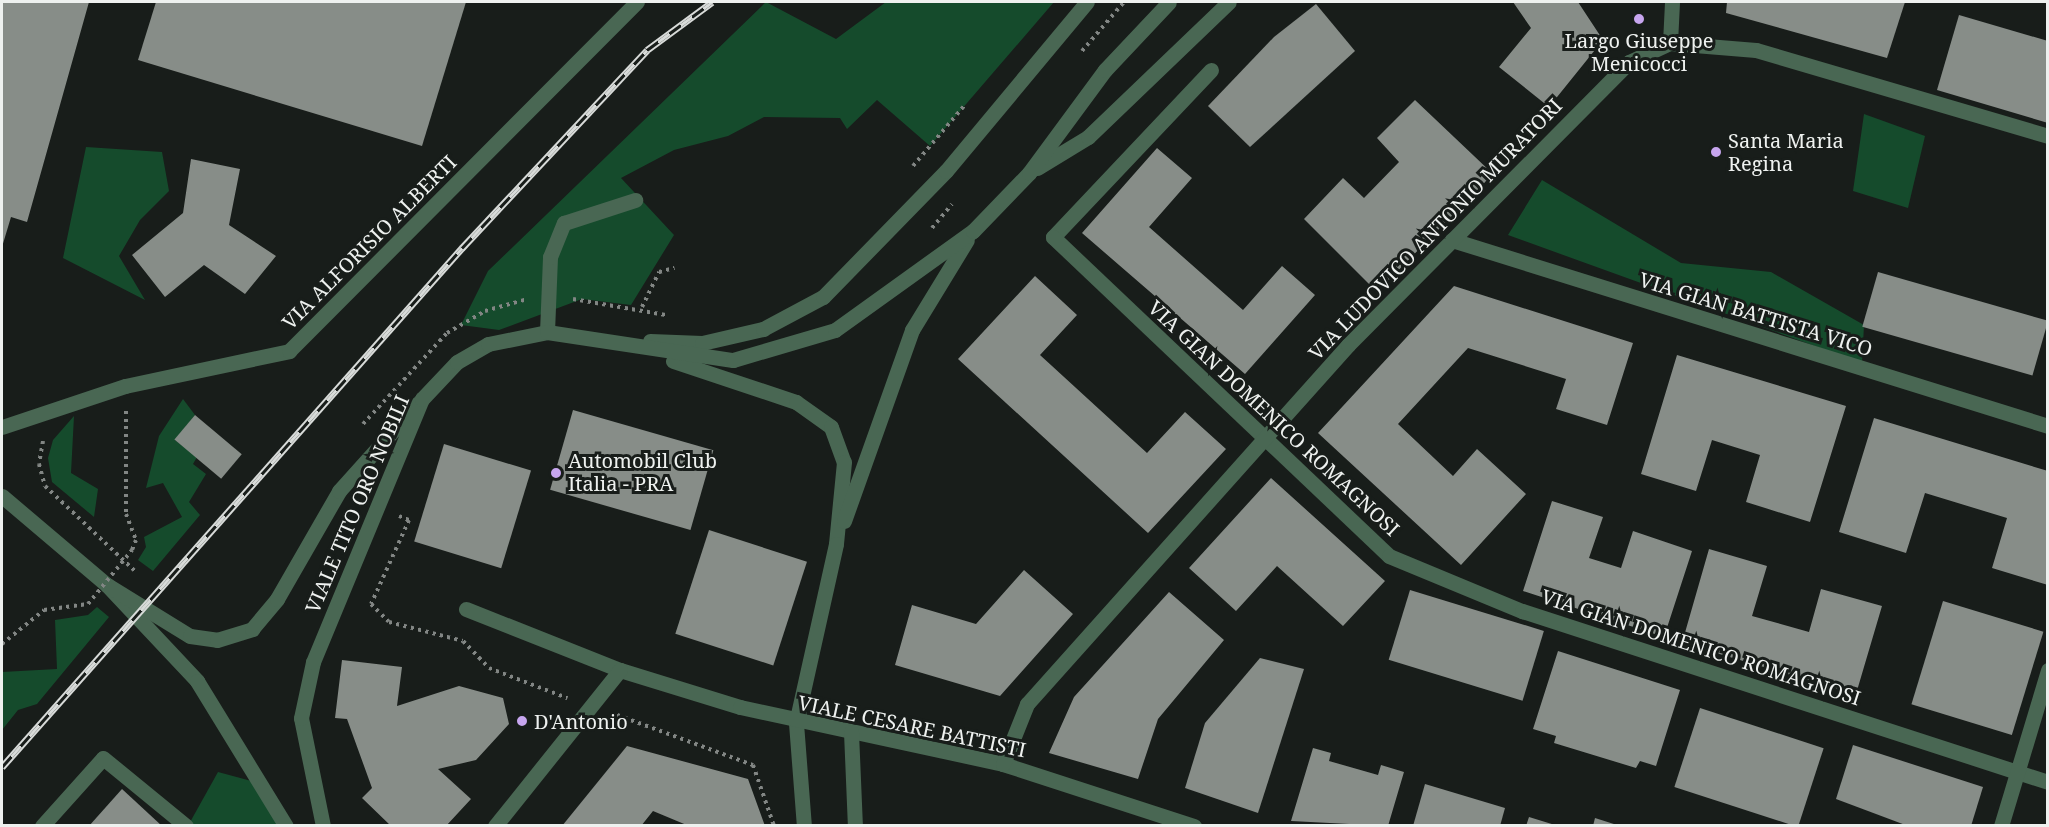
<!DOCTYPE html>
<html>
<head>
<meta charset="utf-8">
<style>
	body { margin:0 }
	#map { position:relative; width:2049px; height:827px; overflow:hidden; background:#181d1a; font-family:"Noto Serif",serif }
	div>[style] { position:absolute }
	.green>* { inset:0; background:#154b2c }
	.building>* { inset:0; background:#878d88; transform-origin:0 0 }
	.path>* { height:4px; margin-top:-2px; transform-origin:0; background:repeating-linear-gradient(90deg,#828684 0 3px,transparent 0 7.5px) }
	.minor>* { height:15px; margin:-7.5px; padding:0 7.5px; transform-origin:7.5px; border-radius:7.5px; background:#496753 }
	.rail>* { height:7px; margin-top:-3.5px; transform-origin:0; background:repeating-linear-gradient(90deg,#181d1a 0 14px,#d8dbd9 0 28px); box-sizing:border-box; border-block:2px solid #d8dbd9 }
	.path-bridge>* { height:4px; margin-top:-2px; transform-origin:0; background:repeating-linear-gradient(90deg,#828684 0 3px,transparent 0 7.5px) }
	.dots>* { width:16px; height:16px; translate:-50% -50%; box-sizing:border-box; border:3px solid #181d1a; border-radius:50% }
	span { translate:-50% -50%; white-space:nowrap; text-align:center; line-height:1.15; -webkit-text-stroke:6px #181d1a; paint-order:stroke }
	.poi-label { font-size:20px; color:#eef1ef }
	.left { translate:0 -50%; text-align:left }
	.street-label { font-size:20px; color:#eef1ef }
	.frame { position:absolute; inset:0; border:3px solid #eef1ef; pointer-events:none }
</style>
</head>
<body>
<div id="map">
	<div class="green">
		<div style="clip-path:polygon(766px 2px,836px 39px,886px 2px,1054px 2px,930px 146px,877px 100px,847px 129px,840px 118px,764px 117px,728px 136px,674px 150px,621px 178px,674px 235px,631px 305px,582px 299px,499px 330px,461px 325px,488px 271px)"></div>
		<div style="clip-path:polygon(1864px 114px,1925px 136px,1908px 208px,1853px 191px)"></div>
		<div style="clip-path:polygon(86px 147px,162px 152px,169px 191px,140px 220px,119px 256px,145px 300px,63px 258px)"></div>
		<div style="clip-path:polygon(1542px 180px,1681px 263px,1771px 272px,1864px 325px,1862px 363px,1508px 235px)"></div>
		<div style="clip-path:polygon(183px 399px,195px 415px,175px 440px,197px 457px,193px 464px,206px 474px,189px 502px,200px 515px,153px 571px,138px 560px,146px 547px,144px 537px,182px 517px,163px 483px,146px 488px,159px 436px)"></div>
		<div style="clip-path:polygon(74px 416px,71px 473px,98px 489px,94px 517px,52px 482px,48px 458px,53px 440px)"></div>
		<div style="clip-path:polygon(97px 607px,109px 617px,37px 704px,18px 710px,2px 730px,2px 672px,57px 669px,55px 620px,88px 615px)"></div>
		<div style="clip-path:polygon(218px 772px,266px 785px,290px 825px,189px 824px)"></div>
	</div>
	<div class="building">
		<div style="clip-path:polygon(2px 2px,89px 2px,27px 222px,11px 217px,2px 247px)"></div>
		<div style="clip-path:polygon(156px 2px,466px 2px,422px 146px,138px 60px)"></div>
		<div style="clip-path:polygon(1513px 2px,1578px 2px,1603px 40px,1549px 107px,1499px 67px,1531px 28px)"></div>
		<div style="clip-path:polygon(1727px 2px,1905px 2px,1887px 58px,1726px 13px)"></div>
		<div style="clip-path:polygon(1316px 4px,1355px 51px,1250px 147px,1208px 106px,1274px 37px)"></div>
		<div style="clip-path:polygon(1959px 15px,2048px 41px,2048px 123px,1937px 90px)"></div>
		<div style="clip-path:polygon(1415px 100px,1493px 174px,1377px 292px,1304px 219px,1343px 178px,1364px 198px,1399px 162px,1377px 138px)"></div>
		<div style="clip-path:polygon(1157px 148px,1192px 178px,1149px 227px,1243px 310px,1282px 266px,1315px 295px,1245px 374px,1082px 233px)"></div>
		<div style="clip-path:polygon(191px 159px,240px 169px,229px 225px,276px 256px,245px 294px,204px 265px,165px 297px,132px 255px,183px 213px)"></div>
		<div style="left:1878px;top:272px;width:177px;height:57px;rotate:16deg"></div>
		<div style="clip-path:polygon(1035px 276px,1077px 315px,1040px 355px,1147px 453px,1185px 412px,1226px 449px,1148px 533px,958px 359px)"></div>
		<div style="clip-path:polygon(1454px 286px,1633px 343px,1607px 425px,1556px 409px,1566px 379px,1468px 348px,1398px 424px,1453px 476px,1477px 449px,1526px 494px,1461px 565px,1318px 433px)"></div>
		<div style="clip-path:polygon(1677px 355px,1846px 406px,1810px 522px,1746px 502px,1760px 455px,1712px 440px,1696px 491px,1641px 474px)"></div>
		<div style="left:573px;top:410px;width:146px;height:83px;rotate:16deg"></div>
		<div style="left:195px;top:415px;width:61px;height:32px;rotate:40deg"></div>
		<div style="clip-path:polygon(1874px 418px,2048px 471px,2048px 585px,1992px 568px,2007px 518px,1925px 493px,1906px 553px,1839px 532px)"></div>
		<div style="left:444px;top:444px;width:91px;height:102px;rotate:17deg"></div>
		<div style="clip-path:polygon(1271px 478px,1385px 581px,1343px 626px,1277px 566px,1236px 611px,1189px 568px)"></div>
		<div style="clip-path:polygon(1552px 501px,1603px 517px,1589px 558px,1621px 568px,1633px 531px,1692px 551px,1664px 637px,1523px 591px)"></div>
		<div style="left:709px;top:530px;width:103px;height:109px;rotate:18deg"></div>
		<div style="clip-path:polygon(1709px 549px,1767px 566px,1752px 616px,1809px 632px,1821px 589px,1882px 606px,1856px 694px,1682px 643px)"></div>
		<div style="clip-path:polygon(1024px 570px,1073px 614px,1000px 696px,895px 665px,912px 605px,976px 624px)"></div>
		<div style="left:1410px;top:590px;width:140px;height:73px;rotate:17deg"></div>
		<div style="clip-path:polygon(1169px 592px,1224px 640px,1158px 719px,1138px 779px,1049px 753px,1074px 697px)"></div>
		<div style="left:1943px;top:601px;width:105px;height:108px;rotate:17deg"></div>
		<div style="clip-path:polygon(1558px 651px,1680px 690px,1656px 766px,1640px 761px,1636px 768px,1554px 743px,1556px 736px,1533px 729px)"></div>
		<div style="clip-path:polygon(1260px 658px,1304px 669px,1258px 813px,1185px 788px,1205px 723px)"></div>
		<div style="clip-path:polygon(342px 660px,402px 667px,397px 706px,459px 686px,503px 698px,509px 724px,476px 760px,438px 769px,471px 799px,446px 826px,391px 826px,362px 798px,372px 788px,347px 719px,335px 718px)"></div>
		<div style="left:1700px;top:708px;width:130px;height:83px;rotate:18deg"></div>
		<div style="clip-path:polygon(1853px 745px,1983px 787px,1971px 826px,1908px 826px,1836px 799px)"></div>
		<div style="clip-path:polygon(627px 746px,748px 779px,765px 826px,689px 826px,653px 811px,641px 826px,562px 826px)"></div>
		<div style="clip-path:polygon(1313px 748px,1331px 753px,1329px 761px,1378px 775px,1381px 765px,1404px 772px,1388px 826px,1291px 821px)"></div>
		<div style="clip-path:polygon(1425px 784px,1505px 808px,1500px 826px,1413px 826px)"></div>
		<div style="clip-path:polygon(122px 789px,162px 826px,89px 826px)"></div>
		<div style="clip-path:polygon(1529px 817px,1555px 825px,1555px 826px,1526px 826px)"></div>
		<div style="clip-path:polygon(1595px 818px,1617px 825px,1617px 826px,1593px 826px)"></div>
	</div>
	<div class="path">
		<div style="left:1082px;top:51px;width:65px;rotate:-49.4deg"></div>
		<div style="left:913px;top:166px;width:80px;rotate:-49.6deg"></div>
		<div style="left:932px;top:228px;width:31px;rotate:-50deg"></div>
		<div style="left:573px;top:299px;width:94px;rotate:9.8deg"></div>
		<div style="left:642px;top:307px;width:39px;rotate:-64deg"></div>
		<div style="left:659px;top:272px;width:16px;rotate:-15deg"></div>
		<div style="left:126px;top:411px;width:103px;rotate:90deg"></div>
		<div style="left:126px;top:514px;width:28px;rotate:69deg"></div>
		<div style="left:136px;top:540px;width:11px;rotate:112deg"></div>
		<div style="left:363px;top:424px;width:124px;rotate:-47.3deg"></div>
		<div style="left:447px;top:333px;width:44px;rotate:-30.1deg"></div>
		<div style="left:485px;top:311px;width:41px;rotate:-15.8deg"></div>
		<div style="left:43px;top:441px;width:23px;rotate:100deg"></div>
		<div style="left:39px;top:464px;width:23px;rotate:75deg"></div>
		<div style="left:45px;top:486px;width:125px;rotate:43.4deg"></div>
		<div style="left:399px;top:516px;width:11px;rotate:22deg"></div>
		<div style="left:409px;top:520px;width:92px;rotate:114.3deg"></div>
		<div style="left:371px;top:604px;width:25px;rotate:45deg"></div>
		<div style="left:389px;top:622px;width:76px;rotate:14.4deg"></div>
		<div style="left:463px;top:641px;width:37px;rotate:46deg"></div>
		<div style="left:489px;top:668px;width:84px;rotate:21deg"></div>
		<div style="left:2px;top:644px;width:54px;rotate:-39deg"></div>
		<div style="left:44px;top:610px;width:44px;rotate:-7.8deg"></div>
		<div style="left:617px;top:715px;width:145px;rotate:20.2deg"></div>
		<div style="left:753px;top:765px;width:65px;rotate:71deg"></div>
	</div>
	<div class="minor">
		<div style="left:1670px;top:43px;width:41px;rotate:-87.2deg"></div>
		<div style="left:1211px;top:70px;width:230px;rotate:133.4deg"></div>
		<div style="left:1053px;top:237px;width:463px;rotate:43.5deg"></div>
		<div style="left:1389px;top:556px;width:144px;rotate:22.5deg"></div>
		<div style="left:1522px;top:611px;width:553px;rotate:18.01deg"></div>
		<div style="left:1037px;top:168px;width:60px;rotate:-31.3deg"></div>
		<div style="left:1088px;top:137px;width:195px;rotate:-43.8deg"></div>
		<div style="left:1452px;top:240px;width:624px;rotate:17.33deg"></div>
		<div style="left:547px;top:332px;width:75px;rotate:-87.7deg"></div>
		<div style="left:550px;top:257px;width:37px;rotate:-68deg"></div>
		<div style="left:564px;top:223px;width:75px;rotate:-17.9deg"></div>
		<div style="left:650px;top:341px;width:52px;rotate:2.2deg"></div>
		<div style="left:702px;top:343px;width:63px;rotate:-12.9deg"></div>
		<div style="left:763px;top:329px;width:68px;rotate:-28.1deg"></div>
		<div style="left:823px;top:297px;width:176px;rotate:-45.7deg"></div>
		<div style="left:946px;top:171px;width:220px;rotate:-50.2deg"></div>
		<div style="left:673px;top:361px;width:130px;rotate:18.4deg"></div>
		<div style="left:796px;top:402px;width:43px;rotate:35.5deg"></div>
		<div style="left:831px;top:427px;width:37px;rotate:70deg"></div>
		<div style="left:844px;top:462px;width:82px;rotate:95.6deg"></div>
		<div style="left:836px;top:544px;width:183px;rotate:102.6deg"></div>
		<div style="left:796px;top:723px;width:103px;rotate:85.6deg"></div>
		<div style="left:2px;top:427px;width:130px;rotate:-18.4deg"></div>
		<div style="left:125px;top:386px;width:168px;rotate:-12deg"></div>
		<div style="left:289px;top:351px;width:493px;rotate:-45.1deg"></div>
		<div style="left:2px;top:496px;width:138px;rotate:40.3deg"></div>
		<div style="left:107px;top:585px;width:132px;rotate:46.8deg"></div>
		<div style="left:197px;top:681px;width:170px;rotate:58.5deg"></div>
		<div style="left:844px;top:521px;width:203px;rotate:-70.4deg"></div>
		<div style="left:912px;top:330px;width:105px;rotate:-58.6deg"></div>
		<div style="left:107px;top:585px;width:97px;rotate:31.6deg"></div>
		<div style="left:190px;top:636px;width:27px;rotate:8deg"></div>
		<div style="left:217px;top:640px;width:37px;rotate:-17deg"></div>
		<div style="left:252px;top:629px;width:39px;rotate:-50deg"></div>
		<div style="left:277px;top:599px;width:125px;rotate:-60.1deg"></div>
		<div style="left:339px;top:491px;width:118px;rotate:-48.1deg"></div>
		<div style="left:466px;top:609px;width:166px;rotate:21.6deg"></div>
		<div style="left:620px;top:670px;width:126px;rotate:17.1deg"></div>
		<div style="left:740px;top:707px;width:269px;rotate:12.2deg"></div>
		<div style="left:1003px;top:764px;width:201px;rotate:18deg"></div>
		<div style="left:851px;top:732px;width:94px;rotate:87.6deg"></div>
		<div style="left:1003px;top:764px;width:65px;rotate:-68.2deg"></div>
		<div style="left:1027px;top:704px;width:482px;rotate:-48.2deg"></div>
		<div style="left:1348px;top:345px;width:399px;rotate:-45.2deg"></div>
		<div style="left:1629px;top:62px;width:45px;rotate:-24.9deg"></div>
		<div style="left:1670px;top:43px;width:86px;rotate:4.7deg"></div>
		<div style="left:1756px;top:50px;width:304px;rotate:16.4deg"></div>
		<div style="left:42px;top:826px;width:91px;rotate:-48.1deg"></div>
		<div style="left:103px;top:758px;width:107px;rotate:39.3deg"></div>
		<div style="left:323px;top:826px;width:110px;rotate:-101.5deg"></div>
		<div style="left:301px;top:718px;width:57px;rotate:-77.9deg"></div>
		<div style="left:313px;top:662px;width:285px;rotate:-67.5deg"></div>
		<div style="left:422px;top:399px;width:51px;rotate:-46.6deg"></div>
		<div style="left:457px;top:362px;width:36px;rotate:-30deg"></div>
		<div style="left:488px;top:344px;width:60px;rotate:-11.5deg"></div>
		<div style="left:547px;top:332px;width:188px;rotate:8.6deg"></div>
		<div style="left:733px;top:360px;width:106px;rotate:-16.4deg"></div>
		<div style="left:835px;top:330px;width:170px;rotate:-35.7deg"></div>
		<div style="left:973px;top:231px;width:81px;rotate:-46deg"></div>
		<div style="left:1029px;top:173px;width:128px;rotate:-53.6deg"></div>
		<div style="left:1105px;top:70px;width:93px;rotate:-46.7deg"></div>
		<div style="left:495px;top:826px;width:200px;rotate:-51.3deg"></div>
		<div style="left:2001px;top:826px;width:163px;rotate:-73.2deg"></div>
	</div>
	<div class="rail">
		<div style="left:2px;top:767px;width:694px;rotate:-48.45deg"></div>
		<div style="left:462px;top:248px;width:271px;rotate:-46.9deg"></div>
		<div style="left:647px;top:50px;width:81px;rotate:-36.4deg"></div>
	</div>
	<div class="path-bridge">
		<div style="left:88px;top:604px;width:70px;rotate:-50.8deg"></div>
	</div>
	<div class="dots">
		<div style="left:1639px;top:19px;background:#c7a6ef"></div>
		<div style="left:1716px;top:152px;background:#c7a6ef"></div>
		<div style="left:556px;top:473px;background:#c7a6ef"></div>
		<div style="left:522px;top:721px;background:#c7a6ef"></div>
	</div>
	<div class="poi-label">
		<span style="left:1639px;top:52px">Largo Giuseppe<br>Menicocci</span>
		<span class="left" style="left:1728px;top:152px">Santa Maria<br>Regina</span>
		<span class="left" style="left:568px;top:472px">Automobil Club<br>Italia - PRA</span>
		<span class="left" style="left:534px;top:721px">D'Antonio</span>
	</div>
	<div class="street-label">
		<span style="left:1435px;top:229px;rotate:-46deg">VIA LUDOVICO ANTONIO MURATORI</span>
		<span style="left:369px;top:242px;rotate:-45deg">VIA ALFORISIO ALBERTI</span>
		<span style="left:1756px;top:314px;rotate:17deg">VIA GIAN BATTISTA VICO</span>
		<span style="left:1274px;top:418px;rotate:43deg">VIA GIAN DOMENICO ROMAGNOSI</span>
		<span style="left:357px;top:504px;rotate:-67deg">VIALE TITO ORO NOBILI</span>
		<span style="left:1701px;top:647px;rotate:18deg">VIA GIAN DOMENICO ROMAGNOSI</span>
		<span style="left:912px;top:726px;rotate:12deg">VIALE CESARE BATTISTI</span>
	</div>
	<div class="frame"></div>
</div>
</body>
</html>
